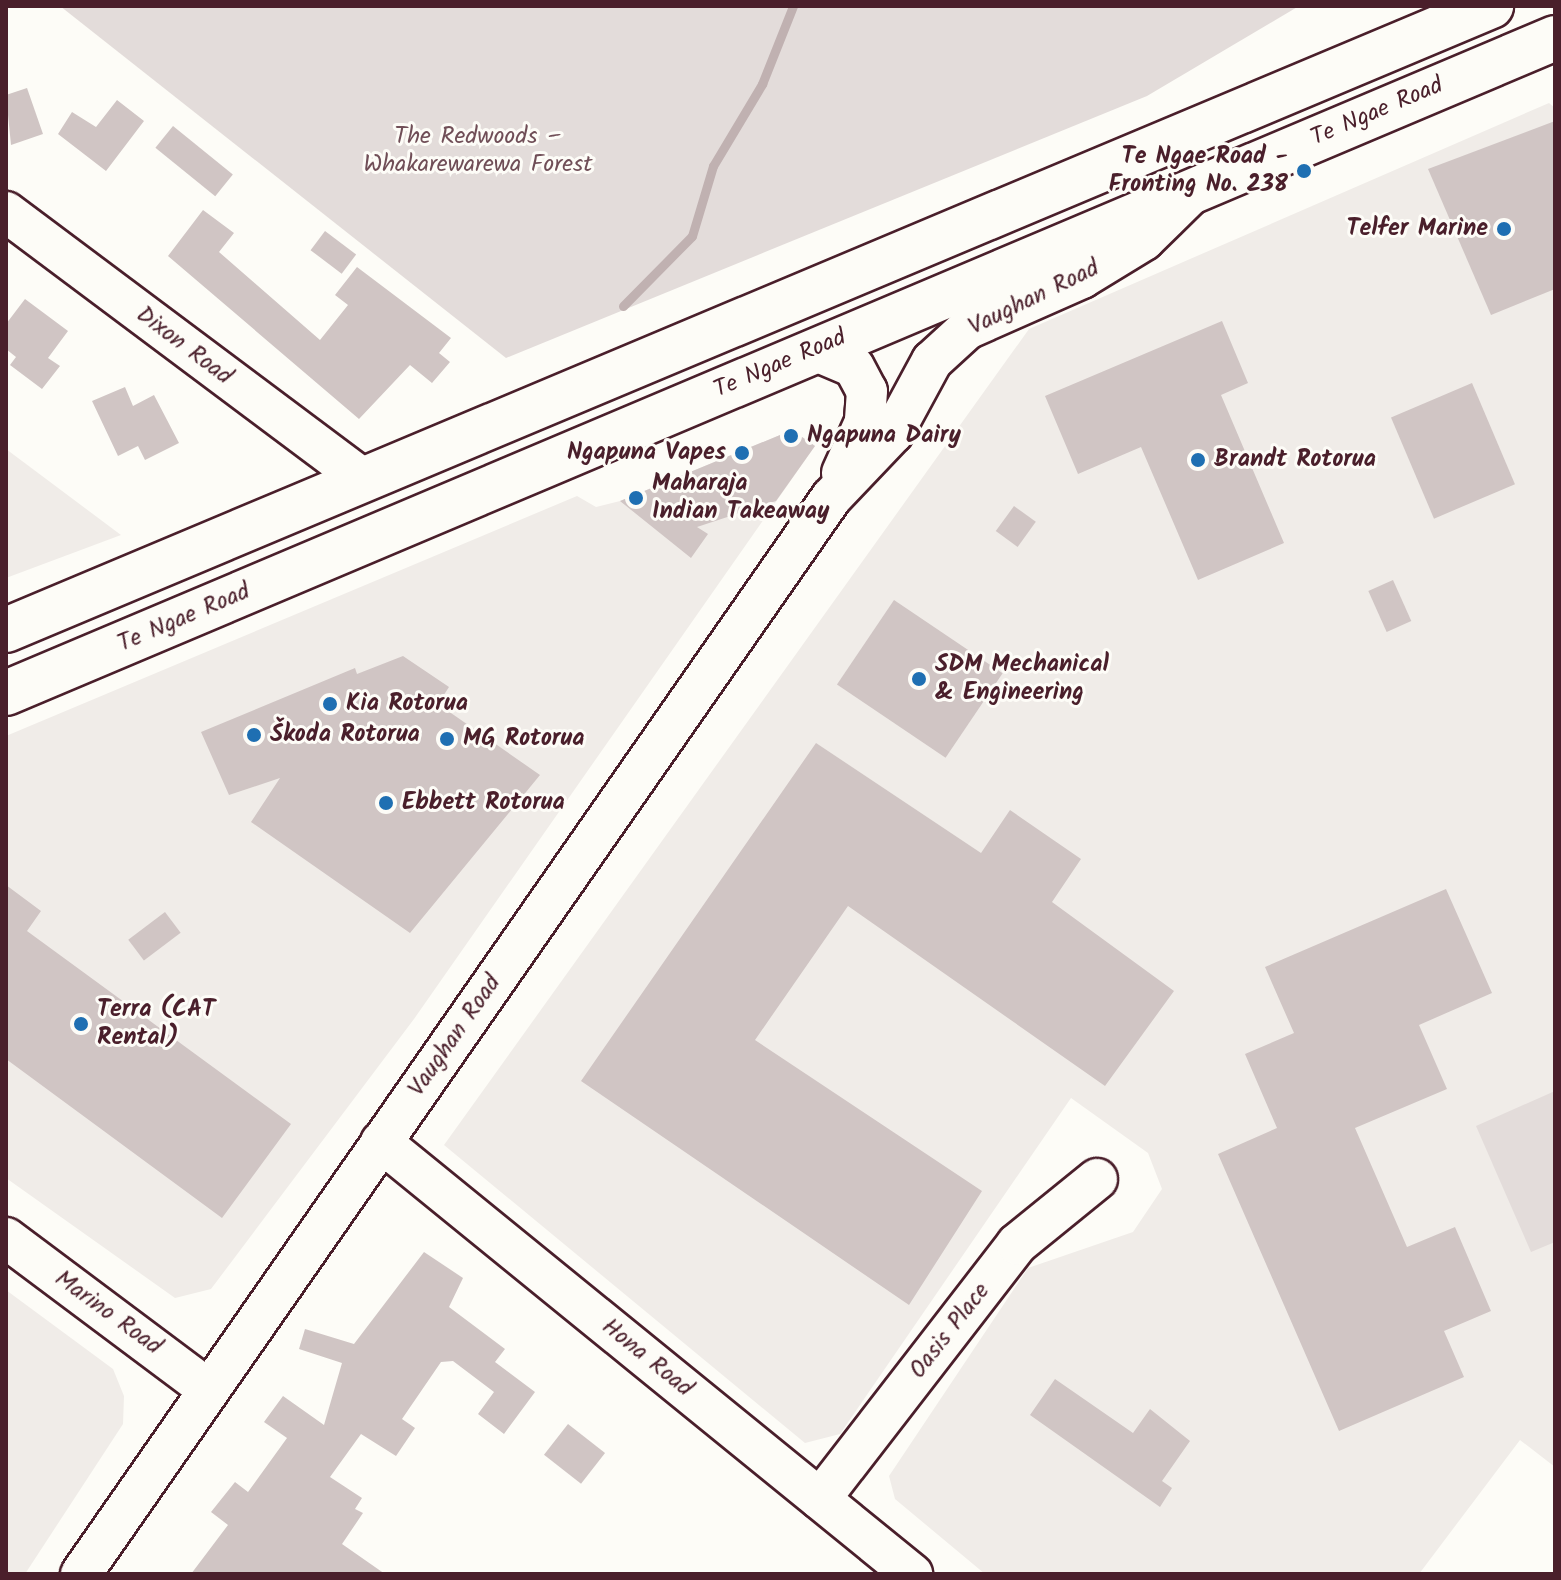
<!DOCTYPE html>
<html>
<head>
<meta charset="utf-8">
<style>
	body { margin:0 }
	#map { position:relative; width:1561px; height:1580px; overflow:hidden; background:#fdfcf7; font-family:Kalam,sans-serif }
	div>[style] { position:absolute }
	.built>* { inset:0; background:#f0ece8 }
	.green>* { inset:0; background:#e3dcda }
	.stream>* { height:9px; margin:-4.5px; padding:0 4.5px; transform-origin:4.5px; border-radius:4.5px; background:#c0b1b1 }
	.building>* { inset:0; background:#d0c5c4; transform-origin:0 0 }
	.roads { filter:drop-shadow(2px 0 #4a1f2b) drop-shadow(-2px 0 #4a1f2b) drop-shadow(0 2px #4a1f2b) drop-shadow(0 -2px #4a1f2b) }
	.minor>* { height:40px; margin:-20px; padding:0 20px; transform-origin:20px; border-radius:20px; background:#fdfcf7 }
	.highway>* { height:44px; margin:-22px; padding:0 22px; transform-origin:22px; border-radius:22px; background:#fdfcf7 }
	.dots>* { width:22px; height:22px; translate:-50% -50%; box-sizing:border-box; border:4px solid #fdfcf7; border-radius:50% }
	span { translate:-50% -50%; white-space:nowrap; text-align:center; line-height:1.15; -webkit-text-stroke:6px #fdfcf7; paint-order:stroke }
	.street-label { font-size:24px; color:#4a1f2b }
	.park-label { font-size:24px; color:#704e57 }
	.poi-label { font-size:24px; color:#4a1f2b; font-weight:700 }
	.right { translate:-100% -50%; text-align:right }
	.left { translate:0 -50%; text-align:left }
	.frame { position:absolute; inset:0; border:8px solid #4a1f2b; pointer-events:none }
</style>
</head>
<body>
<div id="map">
	<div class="built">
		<div style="clip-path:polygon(1549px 103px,1555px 108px,1555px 1467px,1520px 1440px,1419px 1574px,985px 1574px,895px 1499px,889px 1476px,1028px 1268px,1133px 1232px,1162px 1189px,1148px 1153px,1071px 1098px,840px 1434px,805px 1443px,444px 1145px,1029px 329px)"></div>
		<div style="clip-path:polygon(792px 430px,815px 446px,414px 1019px,211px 1289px,175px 1298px,6px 1178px,6px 736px,577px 496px,596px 507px,620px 501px)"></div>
		<div style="clip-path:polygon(6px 449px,121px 535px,6px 578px)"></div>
		<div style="clip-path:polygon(6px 1290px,113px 1369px,124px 1396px,123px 1424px,25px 1574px,6px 1574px)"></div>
	</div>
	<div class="green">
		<div style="clip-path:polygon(60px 6px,1299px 6px,1147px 96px,506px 358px)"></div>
		<div style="clip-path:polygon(1555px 1091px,1555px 1242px,1531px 1252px,1476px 1126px)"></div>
	</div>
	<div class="stream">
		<div style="left:623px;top:306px;width:98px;rotate:-45.4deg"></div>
		<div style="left:692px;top:236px;width:73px;rotate:-73.3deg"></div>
		<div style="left:713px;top:166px;width:96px;rotate:-59.1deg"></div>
		<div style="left:762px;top:84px;width:84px;rotate:-68.3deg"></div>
	</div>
	<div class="building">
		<div style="clip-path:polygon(27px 88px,43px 134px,11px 145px,6px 95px)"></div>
		<div style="clip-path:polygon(117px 100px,144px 121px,106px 171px,58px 134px,72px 112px,96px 127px)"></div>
		<div style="clip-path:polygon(1555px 121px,1555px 289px,1491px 315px,1428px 169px)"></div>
		<div style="left:173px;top:126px;width:77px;height:28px;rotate:39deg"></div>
		<div style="clip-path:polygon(203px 210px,234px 233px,219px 252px,320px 340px,348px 305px,335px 295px,357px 267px,451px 338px,439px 353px,450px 362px,432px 383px,410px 365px,359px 419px,168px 256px)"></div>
		<div style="left:325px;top:231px;width:39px;height:24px;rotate:37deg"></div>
		<div style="clip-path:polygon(25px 299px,68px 331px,48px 358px,60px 366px,42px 389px,10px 365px,16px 357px,6px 349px,6px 324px)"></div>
		<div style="clip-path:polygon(1222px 321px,1248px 383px,1221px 395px,1284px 543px,1198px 580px,1141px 447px,1078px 474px,1045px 396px)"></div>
		<div style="left:1472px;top:383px;width:110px;height:88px;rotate:67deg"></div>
		<div style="clip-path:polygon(125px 387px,133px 406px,154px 395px,179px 443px,145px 460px,138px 446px,118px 456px,92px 401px)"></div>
		<div style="clip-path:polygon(792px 430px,815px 446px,776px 501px,697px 527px,708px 534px,691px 558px,620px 501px)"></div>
		<div style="left:1014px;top:506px;width:27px;height:31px;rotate:36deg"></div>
		<div style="left:1393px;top:580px;width:45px;height:27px;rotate:66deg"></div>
		<div style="left:894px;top:600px;width:131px;height:102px;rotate:34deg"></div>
		<div style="clip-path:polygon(403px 656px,449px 687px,438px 704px,540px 775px,410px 933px,251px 822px,280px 778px,229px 795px,201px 732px,355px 668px,357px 674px)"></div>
		<div style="clip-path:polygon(816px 743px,981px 853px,1010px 810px,1081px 859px,1052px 902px,1174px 991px,1105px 1086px,848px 906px,755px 1040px,982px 1191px,909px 1305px,581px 1081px)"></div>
		<div style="clip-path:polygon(6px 885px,41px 911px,27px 931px,291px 1124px,222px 1218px,6px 1059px)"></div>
		<div style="clip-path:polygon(1446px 889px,1492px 993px,1419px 1025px,1447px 1089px,1355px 1128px,1407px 1247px,1455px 1227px,1491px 1311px,1444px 1331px,1464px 1377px,1339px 1431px,1218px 1154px,1277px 1128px,1245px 1054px,1294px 1033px,1265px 967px)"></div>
		<div style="left:165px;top:912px;width:26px;height:46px;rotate:53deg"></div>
		<div style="clip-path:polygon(424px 1252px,463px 1278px,449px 1307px,505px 1349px,495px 1362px,535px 1392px,504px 1434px,478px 1414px,494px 1392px,453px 1361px,441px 1362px,402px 1419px,415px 1428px,396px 1456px,361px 1434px,330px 1477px,362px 1498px,355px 1509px,363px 1513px,342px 1544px,385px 1574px,191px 1574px,228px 1525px,211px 1512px,235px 1482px,248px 1492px,287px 1438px,264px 1422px,283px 1396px,324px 1425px,342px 1363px,299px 1349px,305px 1329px,354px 1344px)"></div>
		<div style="clip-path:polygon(1055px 1379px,1133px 1433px,1150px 1409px,1190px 1441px,1162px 1481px,1172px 1488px,1160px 1507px,1030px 1415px)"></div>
		<div style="left:568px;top:1424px;width:47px;height:39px;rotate:38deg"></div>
	</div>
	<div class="roads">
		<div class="minor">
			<div style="left:6px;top:212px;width:446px;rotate:36.8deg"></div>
			<div style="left:814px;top:350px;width:43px;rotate:23deg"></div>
			<div style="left:854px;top:367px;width:27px;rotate:62deg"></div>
			<div style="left:867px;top:391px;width:31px;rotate:94deg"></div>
			<div style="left:865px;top:422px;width:56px;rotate:114.3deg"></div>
			<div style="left:381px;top:1142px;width:685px;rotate:39.13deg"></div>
			<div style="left:6px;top:1238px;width:252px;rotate:36.8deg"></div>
			<div style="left:820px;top:1499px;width:322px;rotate:-52.3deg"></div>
			<div style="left:1017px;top:1244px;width:103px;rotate:-39.1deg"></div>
			<div style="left:81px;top:1574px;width:1312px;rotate:-55.12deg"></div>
			<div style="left:831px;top:498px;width:90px;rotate:-46.4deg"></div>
			<div style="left:893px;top:433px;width:82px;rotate:-61.6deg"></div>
			<div style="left:932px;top:361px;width:47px;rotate:-42.4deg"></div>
			<div style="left:967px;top:329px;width:126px;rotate:-23.9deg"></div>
			<div style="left:1082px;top:278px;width:73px;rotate:-31.5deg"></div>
			<div style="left:1144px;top:240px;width:66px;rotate:-44.4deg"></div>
		</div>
		<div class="highway">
			<div style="left:6px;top:630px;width:1611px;rotate:-22.79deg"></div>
			<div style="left:6px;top:693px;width:1682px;rotate:-22.92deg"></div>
		</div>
	</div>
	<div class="dots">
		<div style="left:1304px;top:171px;background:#1f6fb2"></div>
		<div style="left:1504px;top:229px;background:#1f6fb2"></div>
		<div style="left:791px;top:436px;background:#1f6fb2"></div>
		<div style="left:742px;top:453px;background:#1f6fb2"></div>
		<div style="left:1198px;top:460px;background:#1f6fb2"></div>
		<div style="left:636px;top:498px;background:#1f6fb2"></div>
		<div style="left:919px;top:679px;background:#1f6fb2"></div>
		<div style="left:330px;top:704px;background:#1f6fb2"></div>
		<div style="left:254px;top:735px;background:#1f6fb2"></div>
		<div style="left:447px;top:739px;background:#1f6fb2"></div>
		<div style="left:386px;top:803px;background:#1f6fb2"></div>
		<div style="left:81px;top:1024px;background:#1f6fb2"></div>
	</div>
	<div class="street-label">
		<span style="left:1377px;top:112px;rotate:-23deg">Te Ngae Road</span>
		<span style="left:1034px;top:298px;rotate:-26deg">Vaughan Road</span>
		<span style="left:184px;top:346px;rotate:37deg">Dixon Road</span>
		<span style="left:780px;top:364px;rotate:-23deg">Te Ngae Road</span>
		<span style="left:184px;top:618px;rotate:-23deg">Te Ngae Road</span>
		<span style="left:455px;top:1036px;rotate:-55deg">Vaughan Road</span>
		<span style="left:108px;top:1313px;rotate:36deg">Marino Road</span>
		<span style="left:950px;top:1331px;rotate:-52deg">Oasis Place</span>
		<span style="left:647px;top:1358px;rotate:39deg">Hona Road</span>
	</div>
	<div class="park-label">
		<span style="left:478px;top:151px">The Redwoods –<br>Whakarewarewa Forest</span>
	</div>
	<div class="poi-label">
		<span class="right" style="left:1288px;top:171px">Te Ngae Road -<br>Fronting No. 238</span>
		<span class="right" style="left:1488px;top:229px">Telfer Marine</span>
		<span class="left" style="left:807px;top:436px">Ngapuna Dairy</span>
		<span class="right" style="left:726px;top:453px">Ngapuna Vapes</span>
		<span class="left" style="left:1214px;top:460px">Brandt Rotorua</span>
		<span class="left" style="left:652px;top:498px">Maharaja<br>Indian Takeaway</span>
		<span class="left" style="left:935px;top:679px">SDM Mechanical<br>&amp; Engineering</span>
		<span class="left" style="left:346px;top:704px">Kia Rotorua</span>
		<span class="left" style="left:270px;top:735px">Škoda Rotorua</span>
		<span class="left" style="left:463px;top:739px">MG Rotorua</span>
		<span class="left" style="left:402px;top:803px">Ebbett Rotorua</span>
		<span class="left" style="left:97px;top:1024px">Terra (CAT<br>Rental)</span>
	</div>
	<div class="frame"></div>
</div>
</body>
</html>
